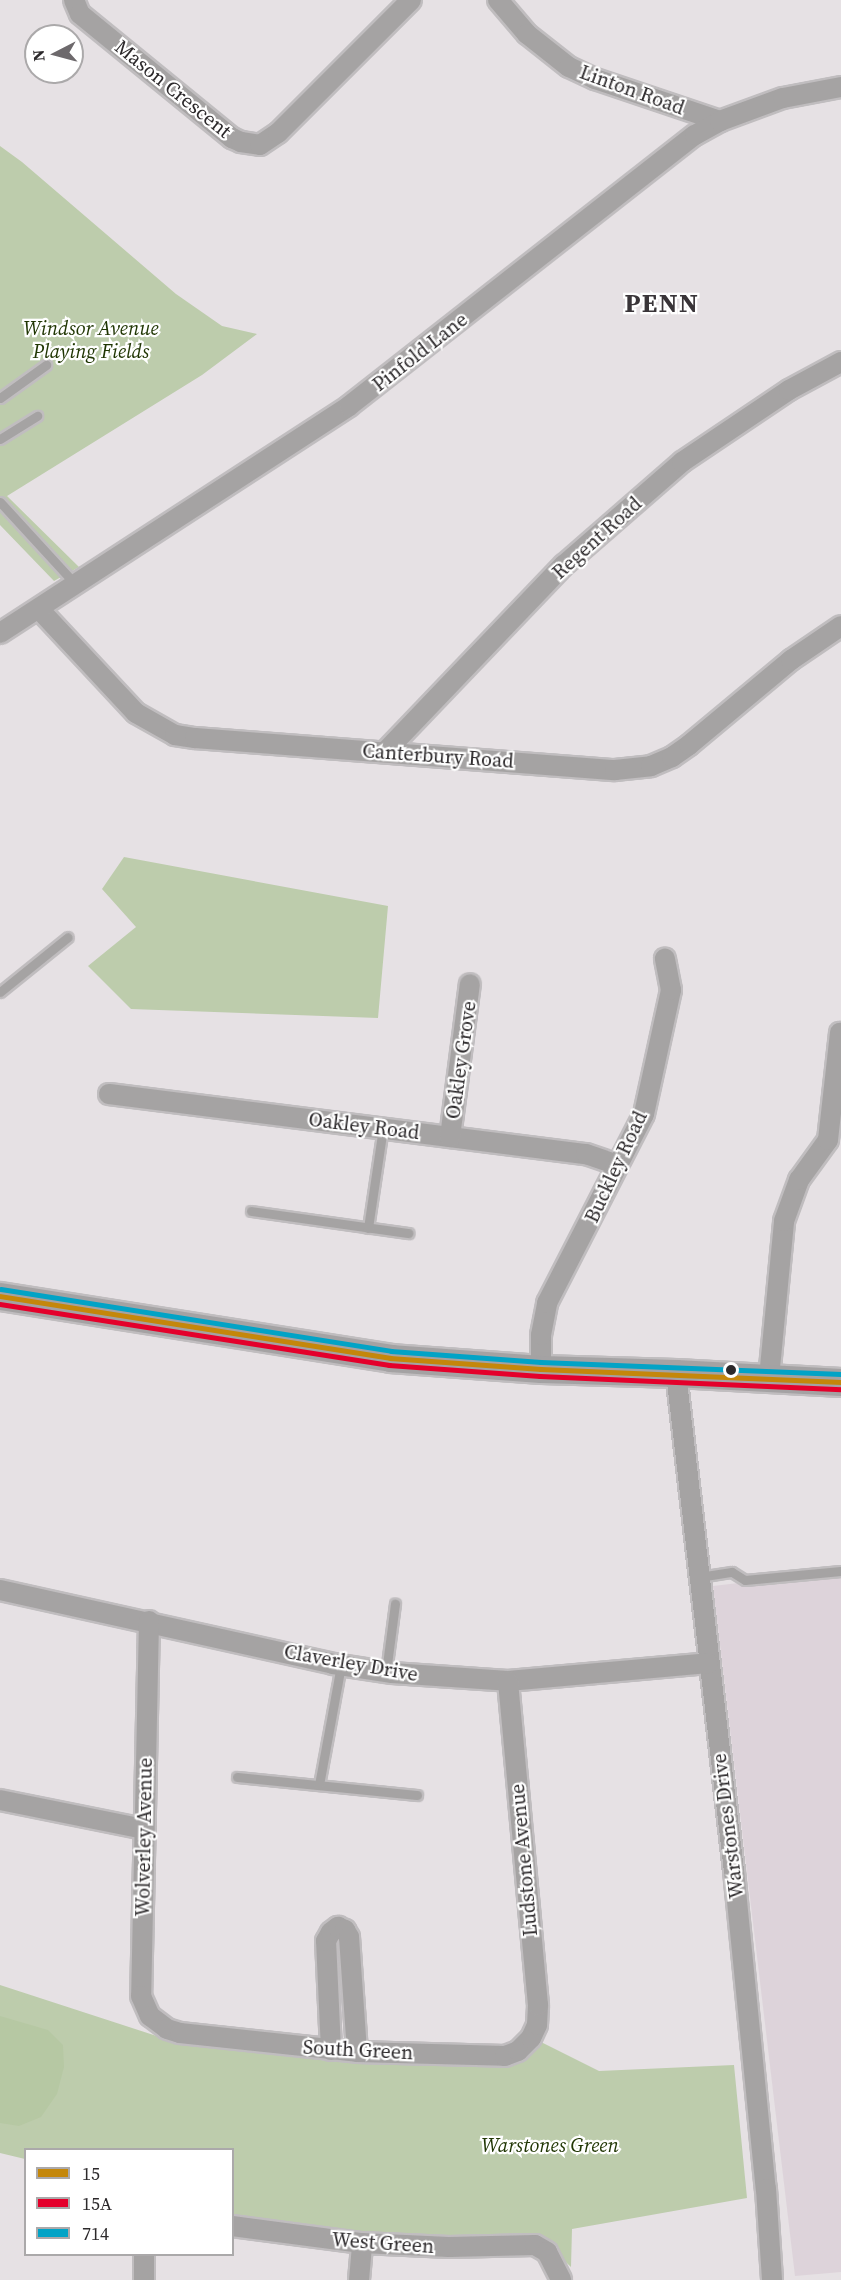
<!DOCTYPE html>
<html>
<head>
<meta charset="utf-8">
<style>
	body { margin:0 }
	#map { position:relative; width:841px; height:2280px; overflow:hidden; background:#e6e1e4; font-family:"Source Serif 4",serif }
	div>[style] { position:absolute }
	.built>* { inset:0; background:#ddd3da }
	.green>* { inset:0; background:#bdccac }
	.forest>* { inset:0; background:#b6c8a3 }
	.roads { filter:drop-shadow(2px 0 #c0bdbf) drop-shadow(-2px 0 #c0bdbf) drop-shadow(0 2px #c0bdbf) drop-shadow(0 -2px #c0bdbf) }
	.lane>* { height:9px; margin:-4.5px; padding:0 4.5px; transform-origin:4.5px; border-radius:4.5px; background:#a5a3a3 }
	.street>* { height:20px; margin:-10px; padding:0 10px; transform-origin:10px; border-radius:10px; background:#a5a3a3 }
	.secondary>* { height:27px; margin:-13.5px; padding:0 13.5px; transform-origin:13.5px; border-radius:13.5px; background:#a4a2a3 }
	.bus-1>* { height:4.5px; margin:-2.25px; padding:0 2.25px; transform-origin:2.25px; border-radius:2.25px; background:#c4870b }
	.bus-2>* { height:4.5px; margin:-2.25px; padding:0 2.25px; transform-origin:2.25px; border-radius:2.25px; background:#e4002b }
	.bus-3>* { height:4.5px; margin:-2.25px; padding:0 2.25px; transform-origin:2.25px; border-radius:2.25px; background:#02a3c6 }
	.dots>* { width:16px; height:16px; translate:-50% -50%; box-sizing:border-box; border:3px solid #fff; border-radius:50% }
	span { translate:-50% -50%; white-space:nowrap; text-align:center; line-height:1.15; -webkit-text-stroke:4.5px #fff; paint-order:stroke }
	.street-label { font-size:20px; color:#2c292b }
	.park-label { font-size:20px; color:#1f3502; font-style:italic }
	.district-label { font-size:26px; color:#393438; font-weight:700; letter-spacing:1.5px }
	.legend { position:absolute; left:24px; top:2148px; width:210px; height:108px; box-sizing:border-box; background:#fff; border:2px solid #aba9aa; margin:0; padding:8px 10px; list-style:none; font-size:18px; color:#2c292b }
	.legend li { display:flex; align-items:center; gap:12px; height:30px }
	.legend b { width:30px; border:2px solid #aba9aa }
	.north { position:absolute; left:24px; top:24px; width:60px; height:60px; box-sizing:border-box; background:#fff; border:2px solid #aba9aa; border-radius:50%; rotate:264deg; font-size:16px; font-weight:700; line-height:24px; text-align:center; color:#2c292b }
	.north::after { content:''; display:block; margin:auto; width:21px; height:27px; background:#6d696c; clip-path:polygon(50% 0,100% 100%,50% 72%,0 100%) }
</style>
</head>
<body>
<div id="map">
	<div class="built">
		<div style="clip-path:polygon(841px 1571px,841px 2272px,795px 2276px,713px 1586px)"></div>
	</div>
	<div class="green">
		<div style="clip-path:polygon(0 146px,22px 162px,176px 294px,222px 326px,257px 334px,202px 375px,7px 496px,79px 567px,54px 581px,0 525px)"></div>
		<div style="clip-path:polygon(124px 857px,388px 906px,378px 1018px,131px 1009px,88px 966px,136px 927px,102px 889px)"></div>
		<div style="clip-path:polygon(0 1985px,172px 2041px,337px 2062px,514px 2065px,541px 2042px,599px 2071px,734px 2065px,747px 2198px,572px 2229px,571px 2267px,538px 2236px,366px 2235px,233px 2216px,232px 2150px,26px 2150px,25px 2159px,0 2153px)"></div>
	</div>
	<div class="forest">
		<div style="clip-path:polygon(0 2016px,48px 2030px,63px 2045px,64px 2067px,57px 2094px,41px 2117px,19px 2126px,0 2123px)"></div>
	</div>
	<div class="roads">
		<div class="lane">
			<div style="left:0;top:398px;width:57px;rotate:-35.7deg"></div>
			<div style="left:0;top:439px;width:44px;rotate:-31.9deg"></div>
			<div style="left:0;top:502px;width:113px;rotate:47.5deg"></div>
			<div style="left:0;top:992px;width:87px;rotate:-39deg"></div>
			<div style="left:251px;top:1211px;width:159px;rotate:8deg"></div>
			<div style="left:368px;top:1228px;width:101px;rotate:-81.5deg"></div>
			<div style="left:699px;top:1577px;width:33px;rotate:-9deg"></div>
			<div style="left:732px;top:1572px;width:15px;rotate:32deg"></div>
			<div style="left:745px;top:1580px;width:96px;rotate:-5.4deg"></div>
			<div style="left:386px;top:1672px;width:69px;rotate:-82.5deg"></div>
			<div style="left:237px;top:1777px;width:181px;rotate:5.7deg"></div>
			<div style="left:319px;top:1785px;width:122px;rotate:-79.6deg"></div>
		</div>
		<div class="street">
			<div style="left:74px;top:0;width:15px;rotate:67deg"></div>
			<div style="left:80px;top:14px;width:196px;rotate:39.2deg"></div>
			<div style="left:232px;top:138px;width:10px;rotate:24deg"></div>
			<div style="left:241px;top:142px;width:19px;rotate:9deg"></div>
			<div style="left:260px;top:145px;width:22px;rotate:-34deg"></div>
			<div style="left:278px;top:133px;width:188px;rotate:-45deg"></div>
			<div style="left:498px;top:0;width:45px;rotate:49.5deg"></div>
			<div style="left:527px;top:34px;width:53px;rotate:38.2deg"></div>
			<div style="left:569px;top:67px;width:29px;rotate:25deg"></div>
			<div style="left:595px;top:79px;width:132px;rotate:18.6deg"></div>
			<div style="left:39px;top:609px;width:142px;rotate:47deg"></div>
			<div style="left:136px;top:713px;width:45px;rotate:29.4deg"></div>
			<div style="left:175px;top:735px;width:20px;rotate:9deg"></div>
			<div style="left:195px;top:738px;width:421px;rotate:4.4deg"></div>
			<div style="left:615px;top:770px;width:36px;rotate:-6deg"></div>
			<div style="left:651px;top:766px;width:23px;rotate:-23deg"></div>
			<div style="left:672px;top:757px;width:21px;rotate:-35deg"></div>
			<div style="left:689px;top:745px;width:133px;rotate:-39.8deg"></div>
			<div style="left:791px;top:660px;width:60px;rotate:-34.2deg"></div>
			<div style="left:0;top:633px;width:416px;rotate:-33deg"></div>
			<div style="left:349px;top:406px;width:439px;rotate:-38.1deg"></div>
			<div style="left:695px;top:135px;width:29px;rotate:-29deg"></div>
			<div style="left:720px;top:121px;width:67px;rotate:-20.1deg"></div>
			<div style="left:783px;top:98px;width:59px;rotate:-10.7deg"></div>
			<div style="left:385px;top:752px;width:259px;rotate:-46.3deg"></div>
			<div style="left:564px;top:565px;width:157px;rotate:-41.1deg"></div>
			<div style="left:682px;top:462px;width:129px;rotate:-33.9deg"></div>
			<div style="left:789px;top:390px;width:59px;rotate:-28.3deg"></div>
			<div style="left:109px;top:1094px;width:481px;rotate:7.2deg"></div>
			<div style="left:586px;top:1154px;width:34px;rotate:19deg"></div>
			<div style="left:450px;top:1137px;width:154px;rotate:-82.6deg"></div>
			<div style="left:541px;top:1369px;width:34px;rotate:-90deg"></div>
			<div style="left:541px;top:1335px;width:33px;rotate:-79deg"></div>
			<div style="left:547px;top:1303px;width:212px;rotate:-62.8deg"></div>
			<div style="left:644px;top:1114px;width:127px;rotate:-77.7deg"></div>
			<div style="left:671px;top:990px;width:32px;rotate:-101deg"></div>
			<div style="left:676px;top:1373px;width:501px;rotate:83.36deg"></div>
			<div style="left:734px;top:1871px;width:320px;rotate:84.3deg"></div>
			<div style="left:766px;top:2189px;width:91px;rotate:86.2deg"></div>
			<div style="left:769px;top:1378px;width:158px;rotate:-84.5deg"></div>
			<div style="left:784px;top:1221px;width:44px;rotate:-69.9deg"></div>
			<div style="left:799px;top:1180px;width:49px;rotate:-54.1deg"></div>
			<div style="left:828px;top:1140px;width:108px;rotate:-83.6deg"></div>
			<div style="left:0;top:1590px;width:341px;rotate:12.5deg"></div>
			<div style="left:333px;top:1664px;width:60px;rotate:8.7deg"></div>
			<div style="left:392px;top:1673px;width:116px;rotate:3.9deg"></div>
			<div style="left:508px;top:1681px;width:201px;rotate:-5.1deg"></div>
			<div style="left:149px;top:1621px;width:375px;rotate:91.2deg"></div>
			<div style="left:141px;top:1996px;width:22px;rotate:66deg"></div>
			<div style="left:150px;top:2016px;width:21px;rotate:37deg"></div>
			<div style="left:167px;top:2029px;width:14px;rotate:17deg"></div>
			<div style="left:180px;top:2033px;width:178px;rotate:6.1deg"></div>
			<div style="left:357px;top:2052px;width:148px;rotate:1.5deg"></div>
			<div style="left:505px;top:2056px;width:14px;rotate:-21deg"></div>
			<div style="left:518px;top:2051px;width:18px;rotate:-45deg"></div>
			<div style="left:531px;top:2038px;width:14px;rotate:-65deg"></div>
			<div style="left:537px;top:2025px;width:20px;rotate:-87deg"></div>
			<div style="left:538px;top:2005px;width:325px;rotate:-95.3deg"></div>
			<div style="left:0;top:1800px;width:147px;rotate:11.4deg"></div>
			<div style="left:331px;top:2050px;width:109px;rotate:-92.6deg"></div>
			<div style="left:326px;top:1941px;width:10px;rotate:-61deg"></div>
			<div style="left:331px;top:1932px;width:9px;rotate:-36deg"></div>
			<div style="left:338px;top:1927px;width:8px;rotate:23deg"></div>
			<div style="left:345px;top:1930px;width:8px;rotate:60deg"></div>
			<div style="left:349px;top:1937px;width:115px;rotate:86deg"></div>
			<div style="left:232px;top:2226px;width:131px;rotate:7.5deg"></div>
			<div style="left:362px;top:2243px;width:87px;rotate:2.6deg"></div>
			<div style="left:449px;top:2247px;width:86px;rotate:-1.3deg"></div>
			<div style="left:535px;top:2245px;width:14px;rotate:30deg"></div>
			<div style="left:547px;top:2252px;width:31px;rotate:63deg"></div>
			<div style="left:144px;top:2254px;width:26px;rotate:90deg"></div>
			<div style="left:359px;top:2280px;width:37px;rotate:-85deg"></div>
		</div>
		<div class="secondary">
			<div style="left:0;top:1296px;width:395px;rotate:9deg"></div>
			<div style="left:390px;top:1358px;width:151px;rotate:4.2deg"></div>
			<div style="left:541px;top:1369px;width:135px;rotate:1.7deg"></div>
			<div style="left:676px;top:1373px;width:165px;rotate:3.1deg"></div>
		</div>
	</div>
	<div class="bus-1">
		<div style="left:0;top:1296px;width:395px;rotate:9deg"></div>
		<div style="left:390px;top:1358px;width:151px;rotate:4.2deg"></div>
		<div style="left:541px;top:1369px;width:300px;rotate:2.5deg"></div>
	</div>
	<div class="bus-2">
		<div style="left:0;top:1304px;width:394px;rotate:8.9deg"></div>
		<div style="left:389px;top:1365px;width:151px;rotate:4.2deg"></div>
		<div style="left:540px;top:1376px;width:301px;rotate:2.5deg"></div>
	</div>
	<div class="bus-3">
		<div style="left:1px;top:1289px;width:395px;rotate:9deg"></div>
		<div style="left:391px;top:1351px;width:150px;rotate:4.2deg"></div>
		<div style="left:541px;top:1362px;width:300px;rotate:2.3deg"></div>
	</div>
	<div class="dots">
		<div style="left:731px;top:1370px;background:#2c292b"></div>
	</div>
	<div class="street-label">
		<span style="left:173px;top:89px;rotate:39deg">Mason Crescent</span>
		<span style="left:632px;top:90px;rotate:20deg">Linton Road</span>
		<span style="left:420px;top:352px;rotate:-38deg">Pinfold Lane</span>
		<span style="left:597px;top:538px;rotate:-42deg">Regent Road</span>
		<span style="left:438px;top:756px;rotate:4deg">Canterbury Road</span>
		<span style="left:461px;top:1060px;rotate:-82deg">Oakley Grove</span>
		<span style="left:364px;top:1126px;rotate:7deg">Oakley Road</span>
		<span style="left:616px;top:1167px;rotate:-65deg">Buckley Road</span>
		<span style="left:351px;top:1663px;rotate:10deg">Claverley Drive</span>
		<span style="left:728px;top:1826px;rotate:-97deg">Warstones Drive</span>
		<span style="left:144px;top:1837px;rotate:-89deg">Wolverley Avenue</span>
		<span style="left:524px;top:1860px;rotate:-95deg">Ludstone Avenue</span>
		<span style="left:358px;top:2050px;rotate:3deg">South Green</span>
		<span style="left:383px;top:2243px;rotate:4deg">West Green</span>
	</div>
	<div class="park-label">
		<span style="left:91px;top:340px">Windsor Avenue<br>Playing Fields</span>
		<span style="left:550px;top:2145px">Warstones Green</span>
	</div>
	<div class="district-label">
		<span style="left:662px;top:304px">PENN</span>
	</div>
	<ul class="legend">
	<li><b style="height:8px;background:#c4870b"></b>15</li>
	<li><b style="height:8px;background:#e4002b"></b>15A</li>
	<li><b style="height:8px;background:#02a3c6"></b>714</li>
	</ul>
	<div class="north">N</div>
</div>
</body>
</html>
